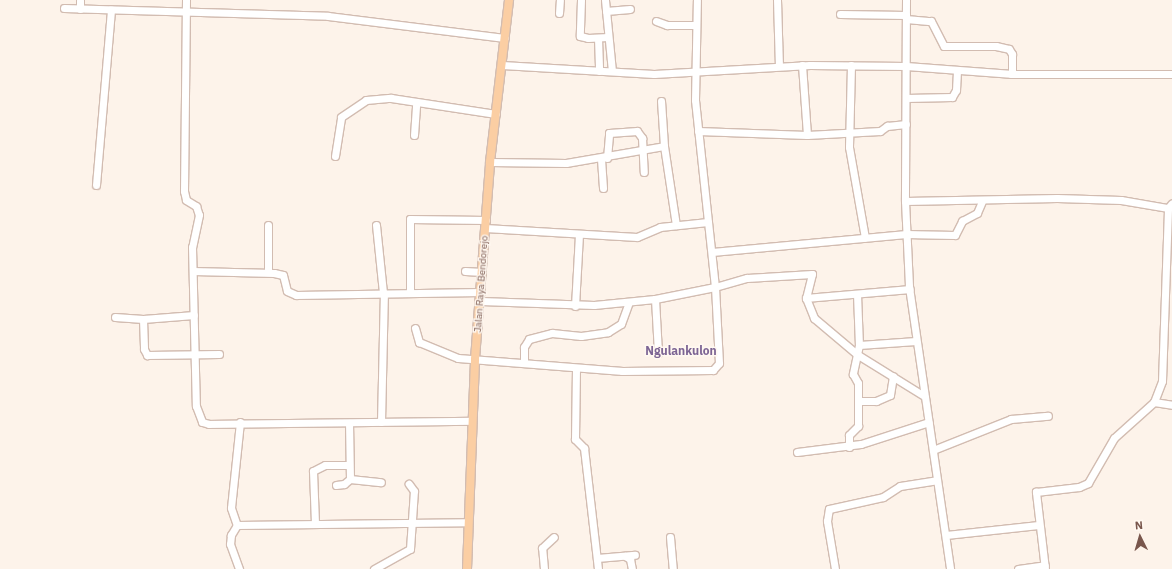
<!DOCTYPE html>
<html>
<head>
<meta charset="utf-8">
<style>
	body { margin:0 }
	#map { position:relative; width:1172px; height:569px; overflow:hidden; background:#fdf3ea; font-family:"IBM Plex Sans",sans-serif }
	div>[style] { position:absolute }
	.roads { filter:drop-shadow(1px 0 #d2bcb1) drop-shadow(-1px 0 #d2bcb1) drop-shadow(0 1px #d2bcb1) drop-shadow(0 -1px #d2bcb1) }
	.minor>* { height:7px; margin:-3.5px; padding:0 3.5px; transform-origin:3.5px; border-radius:3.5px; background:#fff }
	.major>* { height:8px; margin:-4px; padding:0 4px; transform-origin:4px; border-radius:4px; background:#fbcea3 }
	span { translate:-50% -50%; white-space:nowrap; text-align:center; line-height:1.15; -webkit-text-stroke:3px #fff8f1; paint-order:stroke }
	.street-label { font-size:10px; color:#79564c }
	.quarter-label { font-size:12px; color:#7d6594; font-weight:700 }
	.north { position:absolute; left:1120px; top:517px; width:40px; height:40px; -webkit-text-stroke:3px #fff8f1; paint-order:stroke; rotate:355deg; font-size:11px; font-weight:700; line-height:16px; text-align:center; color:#79564c }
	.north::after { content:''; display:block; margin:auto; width:14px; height:18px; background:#79564c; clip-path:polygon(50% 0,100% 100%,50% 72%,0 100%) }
</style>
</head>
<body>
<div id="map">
	<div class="roads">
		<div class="minor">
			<div style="left:186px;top:0;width:191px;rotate:90.6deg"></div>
			<div style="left:184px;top:191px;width:9px;rotate:77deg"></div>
			<div style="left:186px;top:200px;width:12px;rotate:31deg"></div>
			<div style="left:196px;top:206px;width:9px;rotate:72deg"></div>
			<div style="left:199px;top:215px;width:33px;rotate:102deg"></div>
			<div style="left:192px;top:247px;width:159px;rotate:88.6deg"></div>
			<div style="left:196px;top:406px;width:17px;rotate:69deg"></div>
			<div style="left:202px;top:422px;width:7px;rotate:16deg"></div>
			<div style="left:209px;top:424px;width:262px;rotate:-0.7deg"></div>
			<div style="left:581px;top:0;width:36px;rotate:92deg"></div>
			<div style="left:580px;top:36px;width:8px;rotate:14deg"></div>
			<div style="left:588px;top:38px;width:20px;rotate:-3deg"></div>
			<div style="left:605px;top:0;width:71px;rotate:84.4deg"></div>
			<div style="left:777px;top:0;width:66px;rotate:88.3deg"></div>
			<div style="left:906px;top:0;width:201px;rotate:90.3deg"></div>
			<div style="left:905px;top:201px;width:86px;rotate:87.3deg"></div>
			<div style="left:909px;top:287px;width:285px;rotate:81.7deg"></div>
			<div style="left:64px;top:8px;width:264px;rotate:1.7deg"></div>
			<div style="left:328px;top:16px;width:178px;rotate:7.1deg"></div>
			<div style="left:80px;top:9px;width:9px;rotate:-90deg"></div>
			<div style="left:606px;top:11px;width:24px;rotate:-5deg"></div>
			<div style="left:559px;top:13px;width:13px;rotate:-86deg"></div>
			<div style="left:840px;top:14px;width:66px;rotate:0.9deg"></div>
			<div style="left:906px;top:19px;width:25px;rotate:5deg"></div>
			<div style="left:931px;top:21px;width:28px;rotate:63deg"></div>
			<div style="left:944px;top:46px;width:52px"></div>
			<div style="left:996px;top:46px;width:13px;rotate:13deg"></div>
			<div style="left:1009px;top:49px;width:6px;rotate:59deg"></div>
			<div style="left:1012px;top:54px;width:20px;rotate:90deg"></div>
			<div style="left:656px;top:21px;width:12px;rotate:20deg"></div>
			<div style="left:667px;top:25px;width:29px"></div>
			<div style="left:598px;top:38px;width:33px;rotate:88deg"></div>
			<div style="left:502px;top:65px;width:152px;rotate:3.4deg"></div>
			<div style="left:654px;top:74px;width:156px;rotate:-3.3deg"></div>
			<div style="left:810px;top:65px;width:96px;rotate:0.6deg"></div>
			<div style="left:906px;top:66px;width:106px;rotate:4.3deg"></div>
			<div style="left:1012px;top:74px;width:160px"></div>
			<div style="left:802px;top:65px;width:70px;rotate:85.9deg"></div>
			<div style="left:851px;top:65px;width:82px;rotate:91.4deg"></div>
			<div style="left:849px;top:147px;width:92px;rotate:80deg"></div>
			<div style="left:906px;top:98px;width:46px;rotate:-1.2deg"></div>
			<div style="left:952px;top:97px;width:8px;rotate:-60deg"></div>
			<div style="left:956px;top:90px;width:19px;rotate:-87deg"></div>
			<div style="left:698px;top:131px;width:109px;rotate:2.1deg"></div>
			<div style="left:807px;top:135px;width:73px;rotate:-3.1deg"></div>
			<div style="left:880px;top:131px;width:9px;rotate:-36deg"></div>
			<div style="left:887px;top:126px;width:19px;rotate:-6deg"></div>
			<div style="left:414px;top:135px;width:32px;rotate:-86deg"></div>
			<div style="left:664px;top:146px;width:80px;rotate:81.4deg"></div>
			<div style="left:335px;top:156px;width:39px;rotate:-81deg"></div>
			<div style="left:341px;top:117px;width:30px;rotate:-34deg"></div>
			<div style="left:366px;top:100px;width:25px;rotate:-5deg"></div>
			<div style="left:391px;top:98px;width:106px;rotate:8.7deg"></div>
			<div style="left:607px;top:158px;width:25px;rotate:-85deg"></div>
			<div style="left:609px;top:133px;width:28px;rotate:-4deg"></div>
			<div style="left:637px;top:131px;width:9px;rotate:54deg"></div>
			<div style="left:642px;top:138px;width:34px;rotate:87deg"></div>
			<div style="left:601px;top:159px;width:29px;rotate:86deg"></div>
			<div style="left:490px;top:162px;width:76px;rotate:0.8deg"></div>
			<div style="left:566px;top:163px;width:99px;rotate:-9.8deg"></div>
			<div style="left:664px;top:146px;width:45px;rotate:-93.8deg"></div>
			<div style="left:96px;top:185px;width:176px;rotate:-85.1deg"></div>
			<div style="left:905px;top:201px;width:152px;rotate:-1.1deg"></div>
			<div style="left:1057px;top:198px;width:64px;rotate:1.8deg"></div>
			<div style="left:1121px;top:200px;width:48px;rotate:9.7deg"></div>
			<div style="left:268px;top:225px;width:47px;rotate:90deg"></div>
			<div style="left:376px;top:225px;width:68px;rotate:84.1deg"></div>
			<div style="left:485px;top:228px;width:152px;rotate:3.4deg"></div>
			<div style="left:637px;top:237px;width:25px;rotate:-23deg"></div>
			<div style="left:660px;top:227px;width:48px;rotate:-5.9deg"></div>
			<div style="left:712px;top:252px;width:195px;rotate:-5.3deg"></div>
			<div style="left:906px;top:234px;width:49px;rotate:1.2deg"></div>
			<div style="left:955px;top:235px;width:16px;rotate:-63deg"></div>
			<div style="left:962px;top:221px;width:17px;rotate:-28deg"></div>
			<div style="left:977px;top:213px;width:13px;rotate:-67deg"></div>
			<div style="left:193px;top:271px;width:81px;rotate:1.4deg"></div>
			<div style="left:274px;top:273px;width:9px;rotate:13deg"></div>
			<div style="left:283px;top:275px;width:16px;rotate:76deg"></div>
			<div style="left:287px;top:291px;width:10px;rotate:24deg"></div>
			<div style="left:296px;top:295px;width:185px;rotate:-0.9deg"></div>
			<div style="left:465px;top:271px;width:17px;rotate:3deg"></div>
			<div style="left:410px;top:293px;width:74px;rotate:-90deg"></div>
			<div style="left:410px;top:219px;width:76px;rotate:0.8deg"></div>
			<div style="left:857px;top:294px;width:51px;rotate:87.8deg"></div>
			<div style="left:859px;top:345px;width:30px;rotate:102deg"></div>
			<div style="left:853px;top:374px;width:10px;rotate:61deg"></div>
			<div style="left:858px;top:383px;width:18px;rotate:90deg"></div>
			<div style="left:806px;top:298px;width:104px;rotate:-4.9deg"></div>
			<div style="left:655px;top:299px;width:54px;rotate:86.8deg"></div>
			<div style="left:481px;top:301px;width:113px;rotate:2deg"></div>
			<div style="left:594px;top:305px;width:61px;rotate:-5.6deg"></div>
			<div style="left:655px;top:299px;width:61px;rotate:-11.3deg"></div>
			<div style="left:715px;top:287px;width:188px;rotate:-96.1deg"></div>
			<div style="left:695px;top:100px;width:100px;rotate:-88.9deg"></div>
			<div style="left:575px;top:306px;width:72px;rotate:-86.8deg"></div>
			<div style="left:115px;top:317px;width:28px;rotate:4deg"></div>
			<div style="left:143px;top:319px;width:51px;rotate:-4.5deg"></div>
			<div style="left:143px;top:319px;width:30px;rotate:88deg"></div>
			<div style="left:144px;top:349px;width:7px;rotate:63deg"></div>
			<div style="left:147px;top:355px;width:72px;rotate:-0.8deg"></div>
			<div style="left:415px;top:328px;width:15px;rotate:74deg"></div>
			<div style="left:419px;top:342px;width:42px;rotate:22.3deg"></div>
			<div style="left:458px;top:358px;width:165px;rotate:4.5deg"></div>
			<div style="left:622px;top:371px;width:91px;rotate:-0.6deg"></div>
			<div style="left:713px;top:370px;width:9px;rotate:-49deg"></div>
			<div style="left:719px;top:363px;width:76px;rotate:-93deg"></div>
			<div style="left:715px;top:287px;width:33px;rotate:-16deg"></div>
			<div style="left:747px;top:278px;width:65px;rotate:-3.5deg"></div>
			<div style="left:812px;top:274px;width:25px;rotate:104deg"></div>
			<div style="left:806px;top:298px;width:22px;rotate:68deg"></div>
			<div style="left:814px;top:318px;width:57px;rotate:40.1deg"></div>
			<div style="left:858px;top:355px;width:78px;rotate:31.8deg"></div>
			<div style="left:859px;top:345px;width:57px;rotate:-4deg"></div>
			<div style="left:524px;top:363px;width:16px;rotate:-90deg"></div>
			<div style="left:524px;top:347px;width:9px;rotate:-58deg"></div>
			<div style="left:529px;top:339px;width:24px;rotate:-15deg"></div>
			<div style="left:552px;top:333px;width:29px;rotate:6deg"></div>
			<div style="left:581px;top:336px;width:27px;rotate:-8deg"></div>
			<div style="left:608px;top:332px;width:15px;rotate:-32deg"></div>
			<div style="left:621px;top:324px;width:23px;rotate:-70deg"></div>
			<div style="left:576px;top:368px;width:71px;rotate:90.8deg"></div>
			<div style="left:575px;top:439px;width:13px;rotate:45deg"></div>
			<div style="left:584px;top:448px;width:122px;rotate:83.4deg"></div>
			<div style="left:1154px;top:402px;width:18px;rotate:9deg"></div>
			<div style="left:240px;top:422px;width:86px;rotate:96deg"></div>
			<div style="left:231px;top:508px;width:18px;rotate:71deg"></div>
			<div style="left:237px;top:525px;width:230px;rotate:-0.7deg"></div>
			<div style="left:381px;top:422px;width:129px;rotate:-88.7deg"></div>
			<div style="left:849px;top:447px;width:12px;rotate:-90deg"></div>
			<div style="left:849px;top:435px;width:13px;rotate:-45deg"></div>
			<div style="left:858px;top:426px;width:25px;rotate:-90deg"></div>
			<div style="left:858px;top:401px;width:18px"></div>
			<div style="left:876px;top:401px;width:15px;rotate:-23deg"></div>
			<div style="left:890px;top:395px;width:19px;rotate:-81deg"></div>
			<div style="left:933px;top:450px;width:84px;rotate:-21.7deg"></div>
			<div style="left:1011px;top:419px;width:37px;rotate:-5deg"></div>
			<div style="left:797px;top:452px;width:64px;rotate:-7.1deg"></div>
			<div style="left:861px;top:444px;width:71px;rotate:-17.9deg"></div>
			<div style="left:350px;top:479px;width:31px;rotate:6deg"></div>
			<div style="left:336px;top:485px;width:8px;rotate:-7deg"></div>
			<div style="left:344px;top:484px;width:8px;rotate:-40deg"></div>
			<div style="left:350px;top:479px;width:56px;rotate:-91deg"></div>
			<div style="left:315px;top:523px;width:52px;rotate:-92.2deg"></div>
			<div style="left:313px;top:471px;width:13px;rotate:-27deg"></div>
			<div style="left:325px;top:465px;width:24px"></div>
			<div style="left:237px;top:525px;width:12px;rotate:121deg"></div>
			<div style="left:231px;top:535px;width:9px;rotate:96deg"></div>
			<div style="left:230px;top:544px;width:27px;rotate:70deg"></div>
			<div style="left:946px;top:535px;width:93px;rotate:-6.2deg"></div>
			<div style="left:670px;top:537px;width:32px;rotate:85deg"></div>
			<div style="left:625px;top:556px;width:6px;rotate:31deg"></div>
			<div style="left:630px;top:559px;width:10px;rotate:79deg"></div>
			<div style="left:597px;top:558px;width:38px;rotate:-5deg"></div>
			<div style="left:374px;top:569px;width:41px;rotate:-29.1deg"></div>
			<div style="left:410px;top:549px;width:58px;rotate:-86.1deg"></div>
			<div style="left:414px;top:491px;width:9px;rotate:-126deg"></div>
			<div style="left:544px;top:569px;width:21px;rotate:-95deg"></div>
			<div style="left:542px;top:548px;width:16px;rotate:-43deg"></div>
			<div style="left:835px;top:569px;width:49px;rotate:-99.5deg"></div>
			<div style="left:827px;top:521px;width:12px;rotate:-81deg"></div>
			<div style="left:829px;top:509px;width:55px;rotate:-12.5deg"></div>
			<div style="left:883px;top:497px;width:20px;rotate:-33deg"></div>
			<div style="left:900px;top:486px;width:37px;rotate:-9deg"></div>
			<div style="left:1018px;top:569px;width:27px;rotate:-8deg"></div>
			<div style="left:1045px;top:569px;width:78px;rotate:-96.7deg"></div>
			<div style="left:1036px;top:492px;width:43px;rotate:-6.6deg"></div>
			<div style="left:1079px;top:487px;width:10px;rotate:-24deg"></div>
			<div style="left:1088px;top:483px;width:52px;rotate:-60deg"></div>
			<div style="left:1114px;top:438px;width:54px;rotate:-42deg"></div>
			<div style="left:1154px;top:402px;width:22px;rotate:-69deg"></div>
			<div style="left:1162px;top:381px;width:173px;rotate:-88deg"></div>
			<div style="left:1168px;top:208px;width:6px;rotate:-51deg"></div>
		</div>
		<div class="major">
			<div style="left:467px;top:569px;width:210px;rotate:-87.8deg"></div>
			<div style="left:475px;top:359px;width:198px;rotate:-85.6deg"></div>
			<div style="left:490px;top:162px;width:163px;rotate:-83.3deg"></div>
		</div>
	</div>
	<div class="street-label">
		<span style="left:481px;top:284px;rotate:-86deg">Jalan Raya Bendorejo</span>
	</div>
	<div class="quarter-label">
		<span style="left:681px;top:351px">Ngulankulon</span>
	</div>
	<div class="north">N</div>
</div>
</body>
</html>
